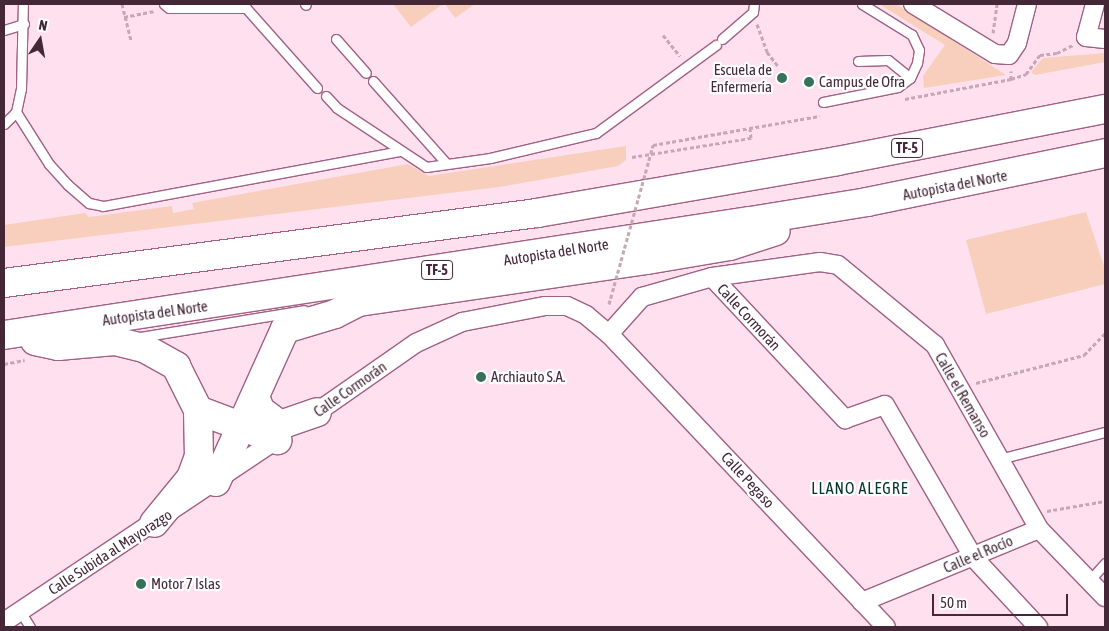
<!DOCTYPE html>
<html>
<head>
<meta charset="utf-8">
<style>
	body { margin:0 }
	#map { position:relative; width:1109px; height:631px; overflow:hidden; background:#ffe0ef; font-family:"Asap Condensed",sans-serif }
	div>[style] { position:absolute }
	.green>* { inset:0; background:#f8cfbc }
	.path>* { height:3px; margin-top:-1.5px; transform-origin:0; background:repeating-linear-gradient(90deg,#c5a7b6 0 4px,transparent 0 6.5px) }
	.roads { filter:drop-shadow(1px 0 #a16084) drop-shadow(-1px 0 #a16084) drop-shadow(0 1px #a16084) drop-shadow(0 -1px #a16084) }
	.service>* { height:9px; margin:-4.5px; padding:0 4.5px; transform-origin:4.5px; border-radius:4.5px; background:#fff }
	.minor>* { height:18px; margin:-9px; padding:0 9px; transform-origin:9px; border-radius:9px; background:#fff }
	.motorway>* { height:28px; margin:-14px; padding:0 14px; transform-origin:14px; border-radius:14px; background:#fff }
	.path-bridge>* { height:3px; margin-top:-1.5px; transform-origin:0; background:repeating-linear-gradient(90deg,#c5a7b6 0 4px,transparent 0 6.5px) }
	.dots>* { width:14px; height:14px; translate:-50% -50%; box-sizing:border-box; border:2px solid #fff; border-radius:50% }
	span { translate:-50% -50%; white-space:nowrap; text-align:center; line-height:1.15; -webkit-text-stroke:4.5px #fff; paint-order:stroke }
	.shield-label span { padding:1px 4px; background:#fff; border:1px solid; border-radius:4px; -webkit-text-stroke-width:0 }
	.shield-label { font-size:14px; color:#442838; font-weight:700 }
	.poi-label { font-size:15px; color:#442838 }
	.right { translate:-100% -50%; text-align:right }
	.left { translate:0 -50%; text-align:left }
	.street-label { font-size:15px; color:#442838 }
	.neighbourhood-label { font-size:16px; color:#013525; letter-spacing:1px }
	.frame { position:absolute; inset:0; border:5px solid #442838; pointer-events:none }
	.north { position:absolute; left:15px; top:15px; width:50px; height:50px; -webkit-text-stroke:4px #fff; paint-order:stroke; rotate:12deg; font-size:14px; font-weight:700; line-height:20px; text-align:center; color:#442838 }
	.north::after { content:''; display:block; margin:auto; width:18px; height:22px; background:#442838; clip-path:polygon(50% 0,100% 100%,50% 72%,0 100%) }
	.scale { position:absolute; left:932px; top:594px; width:136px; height:22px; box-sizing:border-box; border:2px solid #442838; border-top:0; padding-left:6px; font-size:15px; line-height:18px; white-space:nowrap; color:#442838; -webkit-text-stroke:4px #fff; paint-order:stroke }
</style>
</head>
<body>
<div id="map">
	<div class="green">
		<div style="clip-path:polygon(393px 4px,443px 4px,411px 27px)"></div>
		<div style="clip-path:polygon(445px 4px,475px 4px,455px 18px)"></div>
		<div style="clip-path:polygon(879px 4px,896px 4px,1006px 75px,924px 88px,923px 76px,945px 45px)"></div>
		<div style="clip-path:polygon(1105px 53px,1105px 62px,1035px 75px,1031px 72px,1043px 58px)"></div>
		<div style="clip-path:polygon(626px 146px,626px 160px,618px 166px,499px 187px,4px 247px,4px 225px,85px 213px,89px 217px,172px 206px,173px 213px,194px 209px,192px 203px,408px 164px,429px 176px)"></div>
		<div style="clip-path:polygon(1086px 212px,1105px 269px,1105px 284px,986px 314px,966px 240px)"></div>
	</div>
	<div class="path">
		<div style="left:122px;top:4px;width:37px;rotate:76deg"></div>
		<div style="left:124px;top:17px;width:31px;rotate:-11deg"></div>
		<div style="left:757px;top:24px;width:30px;rotate:70deg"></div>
		<div style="left:767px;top:52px;width:18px;rotate:52deg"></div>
		<div style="left:993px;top:33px;width:29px;rotate:-82deg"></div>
		<div style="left:663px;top:35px;width:27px;rotate:51deg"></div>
		<div style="left:1011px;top:79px;width:16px;rotate:-18deg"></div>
		<div style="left:1026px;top:74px;width:24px;rotate:-54deg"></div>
		<div style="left:1040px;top:55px;width:17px;rotate:-7deg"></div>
		<div style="left:1057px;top:53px;width:18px;rotate:-27deg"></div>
		<div style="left:905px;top:99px;width:108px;rotate:-10.7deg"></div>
		<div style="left:1011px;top:79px;width:8px;rotate:-90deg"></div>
		<div style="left:653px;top:145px;width:169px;rotate:-9.9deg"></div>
		<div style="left:632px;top:157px;width:121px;rotate:-9.1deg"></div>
		<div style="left:751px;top:138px;width:9px;rotate:-96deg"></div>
		<div style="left:4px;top:364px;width:21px;rotate:-11deg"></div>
		<div style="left:976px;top:383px;width:112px;rotate:-14.5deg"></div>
		<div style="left:1084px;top:355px;width:30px;rotate:-46deg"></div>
		<div style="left:1047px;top:511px;width:59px;rotate:-9.8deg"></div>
	</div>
	<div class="roads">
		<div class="service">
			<div style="left:164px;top:4px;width:6px;rotate:39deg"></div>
			<div style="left:169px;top:8px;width:77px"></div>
			<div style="left:246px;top:8px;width:107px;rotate:48.4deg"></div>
			<div style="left:305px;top:4px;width:1px;rotate:45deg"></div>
			<div style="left:4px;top:30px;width:21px;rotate:-17deg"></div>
			<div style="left:336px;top:39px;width:45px;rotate:48.6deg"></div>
			<div style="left:722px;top:39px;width:41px;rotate:-41.1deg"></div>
			<div style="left:753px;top:12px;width:8px;rotate:-83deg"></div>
			<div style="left:858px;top:61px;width:30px;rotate:-2deg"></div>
			<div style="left:888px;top:60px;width:28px;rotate:39deg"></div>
			<div style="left:373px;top:81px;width:111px;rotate:48.3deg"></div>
			<div style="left:326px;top:96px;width:16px;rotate:47deg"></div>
			<div style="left:337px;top:108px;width:107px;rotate:33.5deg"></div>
			<div style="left:426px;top:167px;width:65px;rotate:-8deg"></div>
			<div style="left:490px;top:158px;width:109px;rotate:-13.3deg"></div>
			<div style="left:596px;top:133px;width:149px;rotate:-36.3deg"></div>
			<div style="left:823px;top:102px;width:76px;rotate:-11.3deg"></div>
			<div style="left:898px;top:87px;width:15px;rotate:-37deg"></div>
			<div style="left:910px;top:78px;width:17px;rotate:-65deg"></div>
			<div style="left:917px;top:63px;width:13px;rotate:-81deg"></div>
			<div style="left:919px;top:50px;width:17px;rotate:-115deg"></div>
			<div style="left:912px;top:35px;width:59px;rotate:-148.2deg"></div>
			<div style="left:16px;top:112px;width:62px;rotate:57.6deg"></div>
			<div style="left:49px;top:164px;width:28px;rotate:48deg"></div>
			<div style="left:68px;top:185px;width:28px;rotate:41deg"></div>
			<div style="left:89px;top:203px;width:14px;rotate:12deg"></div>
			<div style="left:103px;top:206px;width:301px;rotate:-10.5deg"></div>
			<div style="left:4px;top:124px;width:17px;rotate:-45deg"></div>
			<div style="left:16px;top:112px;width:24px;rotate:-78deg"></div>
			<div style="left:21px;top:89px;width:85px;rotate:-88.7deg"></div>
			<div style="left:140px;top:337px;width:166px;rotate:-9.3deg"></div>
			<div style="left:999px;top:459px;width:109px;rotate:-14.3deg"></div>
			<div style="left:1089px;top:581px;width:24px;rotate:-48deg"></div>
			<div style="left:20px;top:611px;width:19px;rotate:58deg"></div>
		</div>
		<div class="minor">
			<div style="left:913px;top:4px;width:96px;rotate:31.4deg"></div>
			<div style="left:995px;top:54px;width:14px;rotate:4deg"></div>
			<div style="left:1009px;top:55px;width:14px;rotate:-56deg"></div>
			<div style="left:1017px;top:43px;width:40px;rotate:-75.6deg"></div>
			<div style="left:1095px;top:4px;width:34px;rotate:105deg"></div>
			<div style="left:1086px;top:37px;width:19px;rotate:6deg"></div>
			<div style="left:712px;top:277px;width:195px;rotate:46.9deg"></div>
			<div style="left:845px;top:419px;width:42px;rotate:-19.3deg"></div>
			<div style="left:885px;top:405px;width:176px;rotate:59.9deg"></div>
			<div style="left:973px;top:557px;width:96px;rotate:47.1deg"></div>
			<div style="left:609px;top:334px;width:50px;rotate:-48.3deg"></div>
			<div style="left:642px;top:297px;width:73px;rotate:-15.9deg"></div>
			<div style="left:712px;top:277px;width:109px;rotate:-7.9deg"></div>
			<div style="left:820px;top:262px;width:18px;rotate:9deg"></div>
			<div style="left:838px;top:265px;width:126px;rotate:39.5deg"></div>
			<div style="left:935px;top:345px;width:211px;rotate:60.5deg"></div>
			<div style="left:1039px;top:529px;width:95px;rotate:45.9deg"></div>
			<div style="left:310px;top:417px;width:129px;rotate:-34.9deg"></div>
			<div style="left:416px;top:343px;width:51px;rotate:-24.5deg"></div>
			<div style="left:462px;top:322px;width:85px;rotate:-10.9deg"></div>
			<div style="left:545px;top:306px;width:22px"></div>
			<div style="left:567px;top:306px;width:21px;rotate:25deg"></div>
			<div style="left:586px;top:315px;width:30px;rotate:40deg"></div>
			<div style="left:609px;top:334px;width:403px;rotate:46.6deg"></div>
			<div style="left:862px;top:602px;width:191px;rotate:-22.4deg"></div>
			<div style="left:4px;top:622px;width:334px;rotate:-33.8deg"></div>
		</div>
		<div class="motorway">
			<div style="left:4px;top:283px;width:538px;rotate:-7.48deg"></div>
			<div style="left:537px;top:213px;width:304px;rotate:-9.8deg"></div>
			<div style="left:837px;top:161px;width:273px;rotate:-11deg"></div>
			<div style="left:4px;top:335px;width:755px;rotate:-8.69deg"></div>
			<div style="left:750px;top:221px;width:119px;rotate:-9.2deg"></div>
			<div style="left:867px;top:202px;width:243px;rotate:-11.6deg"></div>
			<div style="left:35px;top:341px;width:24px;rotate:12deg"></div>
			<div style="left:58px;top:346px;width:57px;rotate:-5deg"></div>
			<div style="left:115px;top:341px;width:30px;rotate:14deg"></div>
			<div style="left:144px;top:348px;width:37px;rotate:29deg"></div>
			<div style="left:176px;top:366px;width:49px;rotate:63.4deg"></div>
			<div style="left:198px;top:410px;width:46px;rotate:88.8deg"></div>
			<div style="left:199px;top:456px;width:23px;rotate:110deg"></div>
			<div style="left:191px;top:478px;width:58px;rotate:129.4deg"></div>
			<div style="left:258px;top:404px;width:6px;rotate:72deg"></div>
			<div style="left:260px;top:410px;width:25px;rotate:37deg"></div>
			<div style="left:280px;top:425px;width:39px;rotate:-19deg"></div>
			<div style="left:198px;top:410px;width:85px;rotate:20.8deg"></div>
			<div style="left:216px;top:482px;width:168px;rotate:-65.7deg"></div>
			<div style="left:285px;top:329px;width:52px;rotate:-16.7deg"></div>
			<div style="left:335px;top:314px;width:27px;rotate:-27deg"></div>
			<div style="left:359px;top:302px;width:291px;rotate:-8.3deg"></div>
			<div style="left:647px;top:260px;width:84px;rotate:-9.6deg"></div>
			<div style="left:730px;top:246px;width:48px;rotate:-18.1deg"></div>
		</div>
	</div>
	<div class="path-bridge">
		<div style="left:609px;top:304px;width:165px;rotate:-74.5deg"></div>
	</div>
	<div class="dots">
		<div style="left:782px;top:78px;background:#36715a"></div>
		<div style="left:809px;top:82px;background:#36715a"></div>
		<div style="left:481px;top:377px;background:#36715a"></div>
		<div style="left:141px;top:584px;background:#36715a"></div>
	</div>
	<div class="shield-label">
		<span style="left:907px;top:148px">TF-5</span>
		<span style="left:437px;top:270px">TF-5</span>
	</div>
	<div class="poi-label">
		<span class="right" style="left:772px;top:78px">Escuela de<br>Enfermería</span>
		<span class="left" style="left:819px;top:82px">Campus de Ofra</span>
		<span class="left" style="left:491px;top:377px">Archiauto S.A.</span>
		<span class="left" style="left:151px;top:584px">Motor 7 Islas</span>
	</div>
	<div class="street-label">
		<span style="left:955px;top:185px;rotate:-11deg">Autopista del Norte</span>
		<span style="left:556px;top:252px;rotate:-9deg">Autopista del Norte</span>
		<span style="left:155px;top:313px;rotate:-8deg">Autopista del Norte</span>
		<span style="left:749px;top:317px;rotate:47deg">Calle Cormorán</span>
		<span style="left:350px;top:389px;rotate:-35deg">Calle Cormorán</span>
		<span style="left:963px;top:395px;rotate:60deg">Calle el Remanso</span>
		<span style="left:748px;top:480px;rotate:47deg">Calle Pegaso</span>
		<span style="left:110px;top:552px;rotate:-33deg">Calle Subida al Mayorazgo</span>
		<span style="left:978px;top:554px;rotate:-23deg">Calle el Rocío</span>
	</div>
	<div class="neighbourhood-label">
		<span style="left:860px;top:488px">LLANO ALEGRE</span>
	</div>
	<div class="frame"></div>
	<div class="north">N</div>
	<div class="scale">50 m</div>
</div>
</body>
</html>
